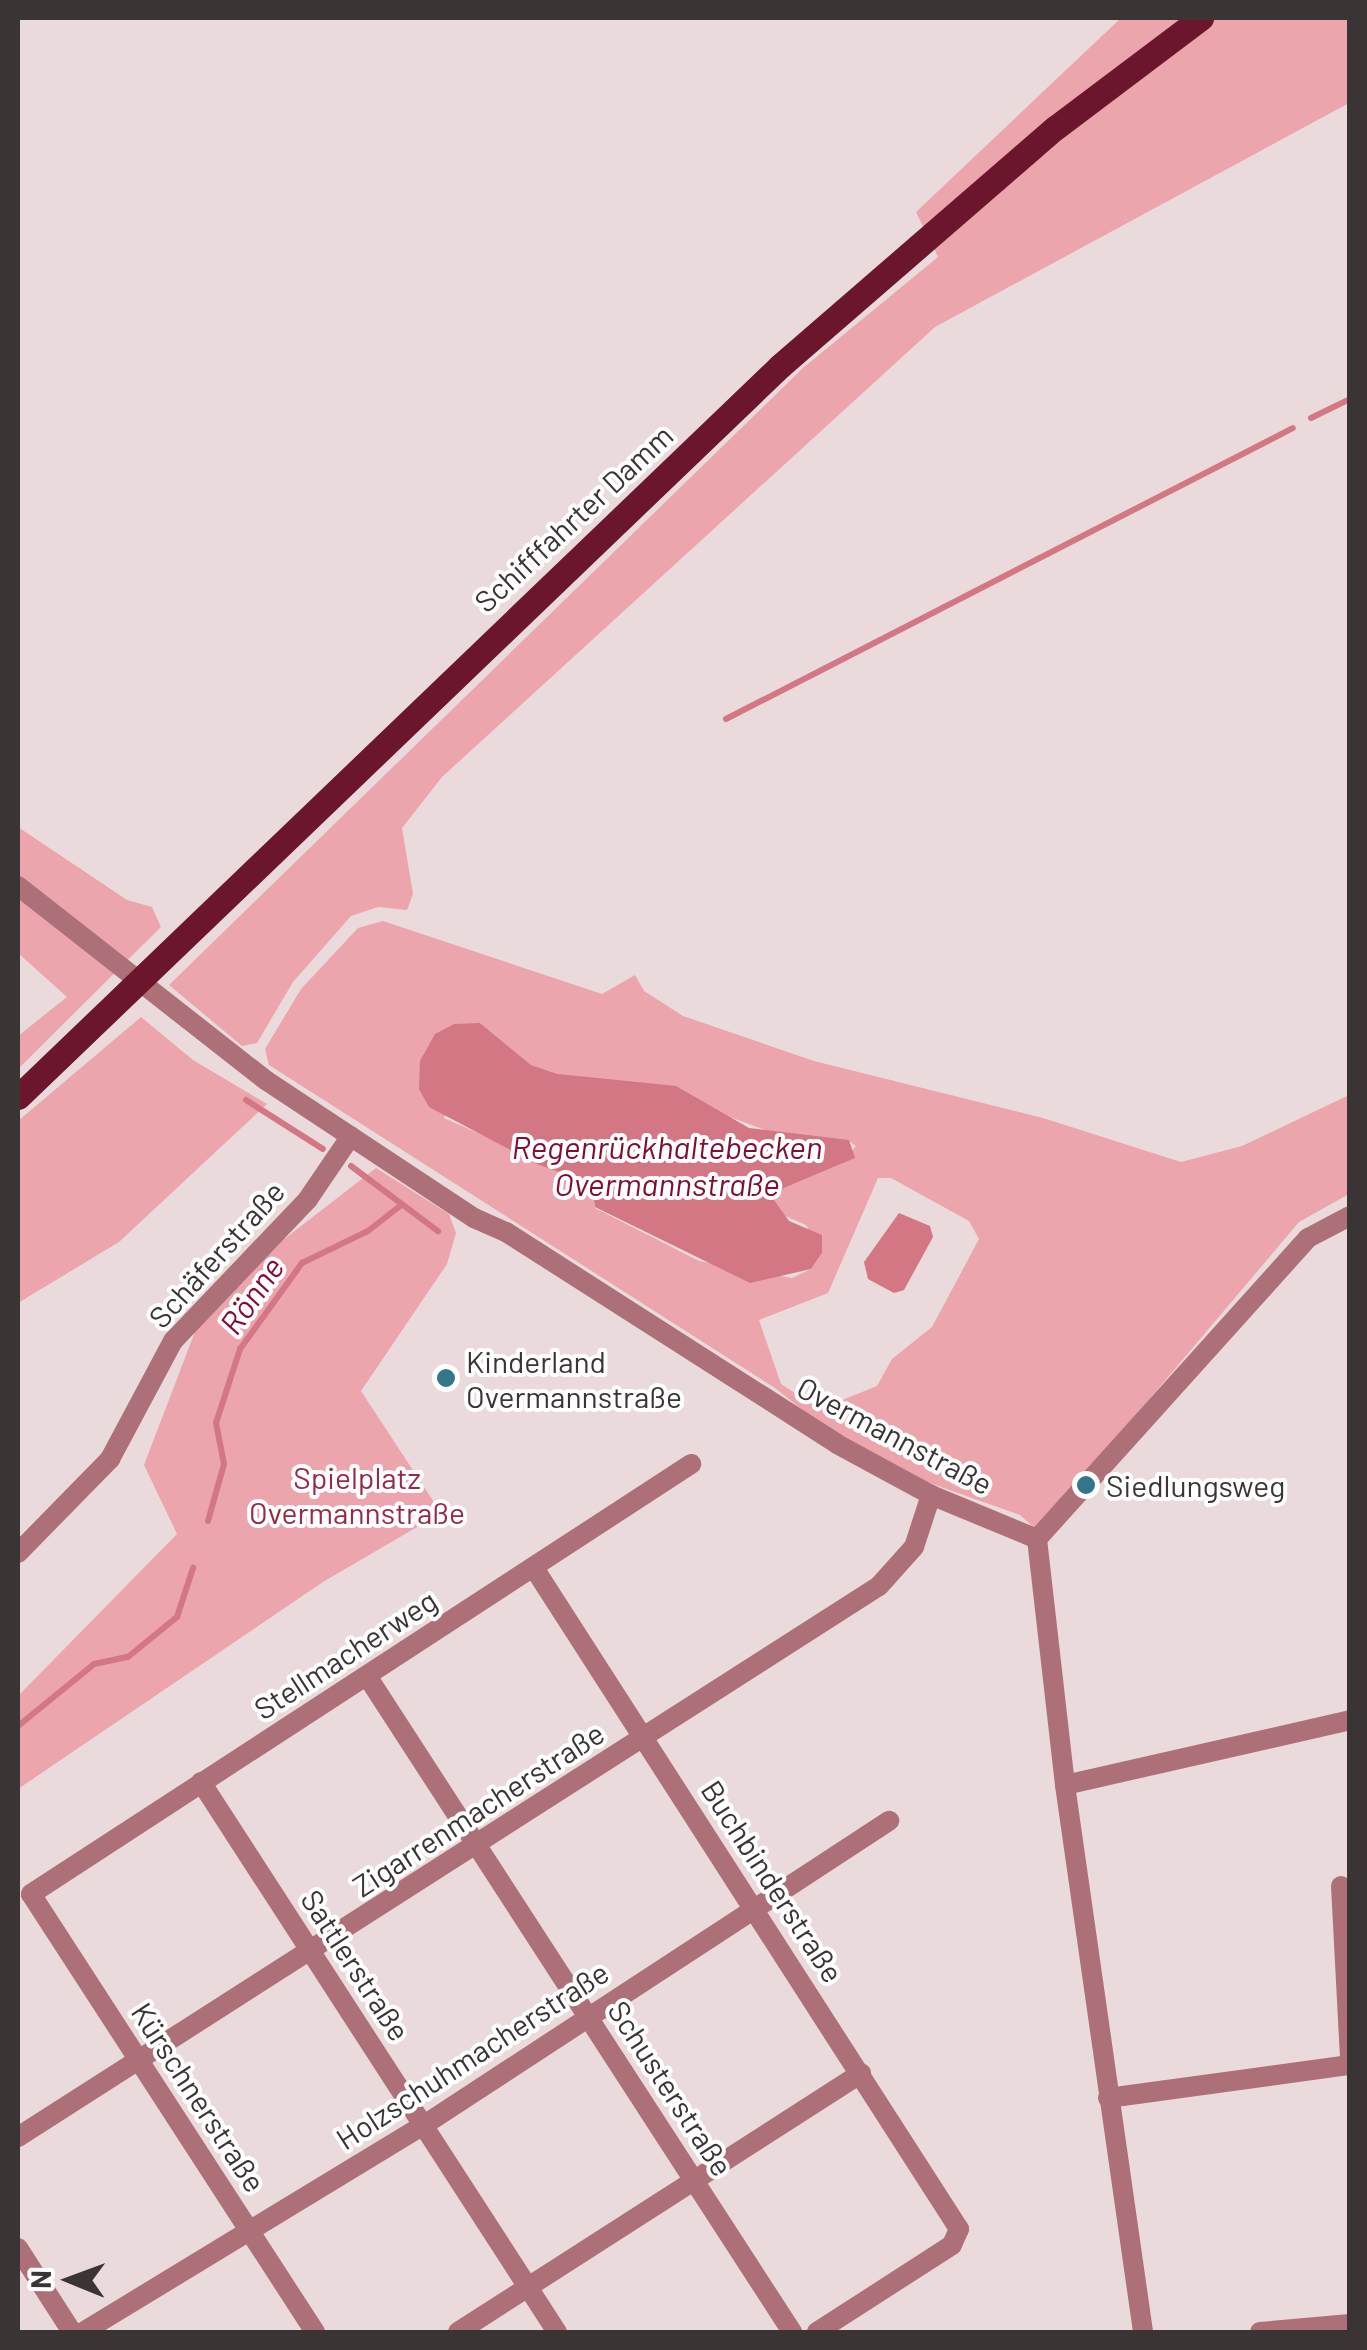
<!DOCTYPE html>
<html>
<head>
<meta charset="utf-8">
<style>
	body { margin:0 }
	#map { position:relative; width:1367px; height:2350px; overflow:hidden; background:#ebdadb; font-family:Barlow,sans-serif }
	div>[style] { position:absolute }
	.green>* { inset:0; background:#eca4ad }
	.water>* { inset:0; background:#d37785 }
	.stream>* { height:6px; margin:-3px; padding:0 3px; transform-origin:3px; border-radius:3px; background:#d37785 }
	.minor>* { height:20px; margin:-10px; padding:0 10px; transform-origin:10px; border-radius:10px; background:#ae7078 }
	.primary>* { height:25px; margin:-12.5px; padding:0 12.5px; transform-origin:12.5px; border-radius:12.5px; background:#6c162d }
	.dots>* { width:28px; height:28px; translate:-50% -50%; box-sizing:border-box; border:5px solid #fff; border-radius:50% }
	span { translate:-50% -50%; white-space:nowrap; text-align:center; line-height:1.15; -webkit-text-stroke:8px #fff; paint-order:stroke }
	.street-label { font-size:30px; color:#3b3435 }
	.poi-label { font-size:30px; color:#3b3435 }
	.left { translate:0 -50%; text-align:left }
	.park-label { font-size:30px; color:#972944 }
	.water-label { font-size:32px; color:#7f0e31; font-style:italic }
	.frame { position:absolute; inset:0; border:20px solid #3b3435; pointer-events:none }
	.north { position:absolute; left:20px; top:2230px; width:100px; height:100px; -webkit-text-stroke:8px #fff; paint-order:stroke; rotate:271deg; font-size:28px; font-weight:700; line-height:40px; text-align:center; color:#3b3435 }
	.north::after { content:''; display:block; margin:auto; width:35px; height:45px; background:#3b3435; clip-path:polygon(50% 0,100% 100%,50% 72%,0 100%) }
</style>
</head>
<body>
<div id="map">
	<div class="green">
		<div style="clip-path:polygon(1121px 18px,1349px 18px,1349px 103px,935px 327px,442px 777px,402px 828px,413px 894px,407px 910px,378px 907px,351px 916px,293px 982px,257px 1043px,242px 1046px,169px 985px,803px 368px,938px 257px,916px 212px)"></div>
		<div style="clip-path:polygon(18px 827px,127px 900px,152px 907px,161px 927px,18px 1069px,18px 1036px,67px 997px,18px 953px)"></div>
		<div style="clip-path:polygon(evenodd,383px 921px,602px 994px,635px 975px,644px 991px,683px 1016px,814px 1061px,1043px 1118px,1181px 1162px,1242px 1146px,1349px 1095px,1349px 1194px,1299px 1222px,1038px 1531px,1020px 1515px,924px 1481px,820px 1424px,775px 1388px,269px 1065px,265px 1049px,301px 989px,358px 928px,383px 921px,480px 1023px,531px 1065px,558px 1074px,716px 1112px,782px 1136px,849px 1141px,856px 1146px,841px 1164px,784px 1188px,774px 1200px,776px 1212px,806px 1225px,822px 1253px,811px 1269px,792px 1278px,699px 1261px,595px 1208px,593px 1184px,444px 1118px,480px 1023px,383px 921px,878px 1178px,891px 1178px,969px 1221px,979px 1239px,932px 1327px,892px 1359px,877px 1386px,820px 1409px,781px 1384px,759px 1320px,828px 1293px,878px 1178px)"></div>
		<div style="clip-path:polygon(141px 1017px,193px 1060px,267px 1104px,119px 1242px,18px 1303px,18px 1121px)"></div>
		<div style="clip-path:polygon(376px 1168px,449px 1214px,456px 1233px,447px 1264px,361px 1391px,441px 1513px,323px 1582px,18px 1789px,18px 1696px,177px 1534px,144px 1465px,196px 1329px,283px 1240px)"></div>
	</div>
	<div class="water">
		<div style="clip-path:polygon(480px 1023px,531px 1065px,558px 1074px,676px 1086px,749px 1128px,849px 1140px,855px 1158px,784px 1188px,774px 1200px,789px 1221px,822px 1235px,822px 1253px,811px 1269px,750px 1283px,595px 1207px,592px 1184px,537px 1164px,429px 1107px,419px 1089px,420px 1061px,435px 1034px,454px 1024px)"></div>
		<div style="clip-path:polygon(899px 1213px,930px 1226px,933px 1237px,904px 1290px,894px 1293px,868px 1279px,864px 1262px)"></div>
	</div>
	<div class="stream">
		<div style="left:1311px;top:418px;width:43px;rotate:-26deg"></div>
		<div style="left:726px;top:719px;width:637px;rotate:-27.17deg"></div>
		<div style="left:246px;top:1100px;width:91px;rotate:32.5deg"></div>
		<div style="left:351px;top:1166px;width:109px;rotate:36.8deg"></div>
		<div style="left:208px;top:1521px;width:59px;rotate:-74.3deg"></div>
		<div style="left:224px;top:1464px;width:42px;rotate:-101deg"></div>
		<div style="left:216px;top:1423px;width:78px;rotate:-72deg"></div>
		<div style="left:240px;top:1349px;width:106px;rotate:-54.2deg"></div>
		<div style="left:302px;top:1263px;width:73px;rotate:-25.9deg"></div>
		<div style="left:368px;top:1231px;width:41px;rotate:-38deg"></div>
		<div style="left:18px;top:1726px;width:98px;rotate:-39.2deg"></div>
		<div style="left:94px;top:1664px;width:35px;rotate:-12deg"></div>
		<div style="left:128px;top:1657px;width:63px;rotate:-39.2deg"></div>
		<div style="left:177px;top:1617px;width:52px;rotate:-71.9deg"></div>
	</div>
	<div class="minor">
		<div style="left:18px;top:886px;width:316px;rotate:38.1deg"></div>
		<div style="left:267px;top:1081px;width:248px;rotate:33.5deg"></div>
		<div style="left:474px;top:1218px;width:35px;rotate:24deg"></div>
		<div style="left:506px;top:1232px;width:393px;rotate:32.6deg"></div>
		<div style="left:837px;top:1444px;width:107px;rotate:28.5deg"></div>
		<div style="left:931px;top:1495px;width:115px;rotate:22.5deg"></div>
		<div style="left:1037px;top:1539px;width:248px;rotate:83.5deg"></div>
		<div style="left:1065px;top:1785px;width:553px;rotate:81.88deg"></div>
		<div style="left:1037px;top:1539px;width:405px;rotate:-48deg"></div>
		<div style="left:1308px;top:1238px;width:47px;rotate:-27.6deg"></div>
		<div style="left:18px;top:1553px;width:132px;rotate:-45.6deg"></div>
		<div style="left:110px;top:1459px;width:134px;rotate:-61.9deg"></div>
		<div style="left:173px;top:1341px;width:196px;rotate:-46.4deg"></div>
		<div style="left:308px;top:1199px;width:76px;rotate:-55.7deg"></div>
		<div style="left:534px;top:1568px;width:786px;rotate:57.26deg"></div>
		<div style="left:959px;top:2229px;width:17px;rotate:114deg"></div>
		<div style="left:952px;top:2245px;width:161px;rotate:147.2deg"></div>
		<div style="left:367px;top:1676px;width:782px;rotate:57.06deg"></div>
		<div style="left:201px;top:1782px;width:655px;rotate:57.09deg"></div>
		<div style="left:1065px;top:1785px;width:292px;rotate:-12.8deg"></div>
		<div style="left:1341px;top:1886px;width:170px;rotate:87deg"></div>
		<div style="left:1108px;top:2098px;width:244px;rotate:-7.8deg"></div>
		<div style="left:18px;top:2137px;width:1022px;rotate:-32.62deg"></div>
		<div style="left:879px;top:1586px;width:52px;rotate:-48.1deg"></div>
		<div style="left:914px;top:1547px;width:55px;rotate:-71.9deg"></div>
		<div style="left:18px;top:2248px;width:100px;rotate:57.3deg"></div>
		<div style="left:83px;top:2332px;width:399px;rotate:-31.3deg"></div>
		<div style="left:424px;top:2125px;width:556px;rotate:-33.18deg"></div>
		<div style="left:315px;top:2332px;width:522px;rotate:-122.96deg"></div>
		<div style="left:31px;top:1894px;width:788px;rotate:-33.08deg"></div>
		<div style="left:458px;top:2332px;width:479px;rotate:-32.7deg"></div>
		<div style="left:1260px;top:2332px;width:90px;rotate:-5.1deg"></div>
	</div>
	<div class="primary">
		<div style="left:18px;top:1097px;width:1056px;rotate:-43.81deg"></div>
		<div style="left:780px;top:366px;width:364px;rotate:-40.9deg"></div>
		<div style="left:1055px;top:128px;width:183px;rotate:-37deg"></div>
	</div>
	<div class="dots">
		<div style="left:446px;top:1378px;background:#347588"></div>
		<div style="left:1086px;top:1485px;background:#347588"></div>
	</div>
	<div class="street-label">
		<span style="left:573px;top:518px;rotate:-43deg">Schifffahrter Damm</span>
		<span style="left:216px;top:1254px;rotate:-48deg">Schäferstraße</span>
		<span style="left:895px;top:1435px;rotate:28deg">Overmannstraße</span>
		<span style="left:345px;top:1654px;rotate:-33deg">Stellmacherweg</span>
		<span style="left:478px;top:1809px;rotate:-33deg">Zigarrenmacherstraße</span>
		<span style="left:773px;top:1881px;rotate:57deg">Buchbinderstraße</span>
		<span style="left:356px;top:1965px;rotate:57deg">Sattlerstraße</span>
		<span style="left:472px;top:2055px;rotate:-33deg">Holzschuhmacherstraße</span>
		<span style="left:671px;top:2088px;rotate:57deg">Schusterstraße</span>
		<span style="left:199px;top:2097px;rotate:57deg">Kürschnerstraße</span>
	</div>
	<div class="poi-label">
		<span class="left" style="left:466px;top:1378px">Kinderland<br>Overmannstraße</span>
		<span class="left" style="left:1106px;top:1485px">Siedlungsweg</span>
	</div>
	<div class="park-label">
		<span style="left:357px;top:1494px">Spielplatz<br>Overmannstraße</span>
	</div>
	<div class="water-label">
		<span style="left:667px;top:1165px">Regenrückhaltebecken<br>Overmannstraße</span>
		<span style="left:251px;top:1295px;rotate:-55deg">Rönne</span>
	</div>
	<div class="frame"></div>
	<div class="north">N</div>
</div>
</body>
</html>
